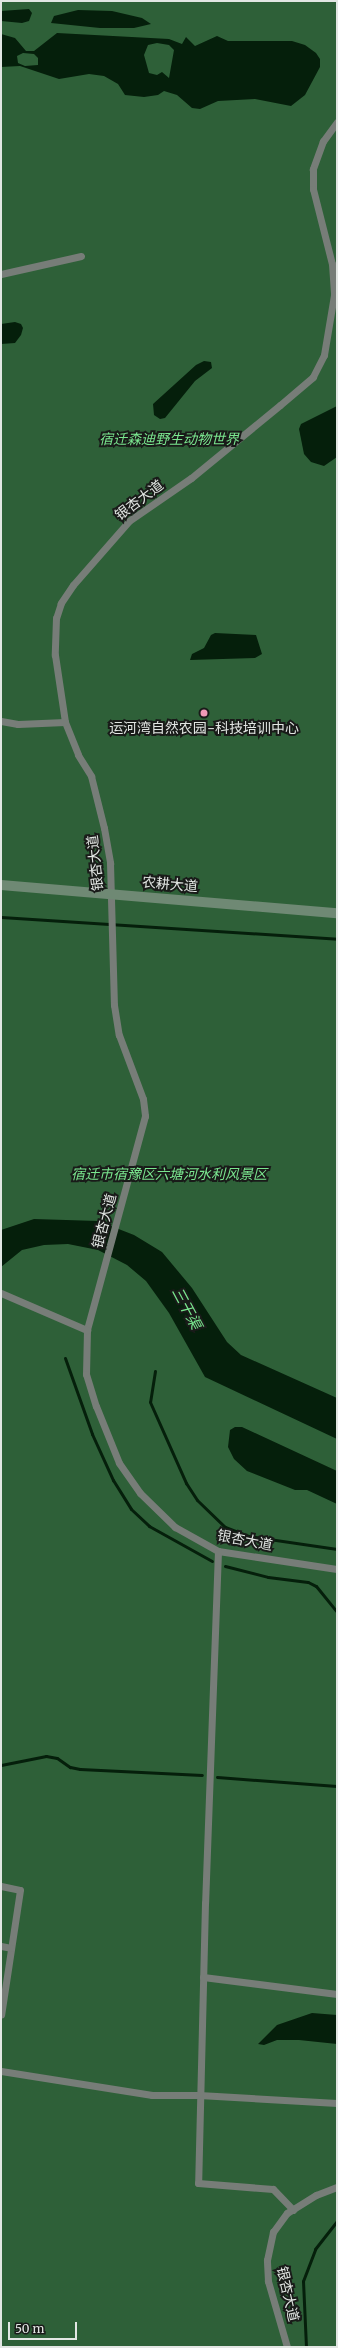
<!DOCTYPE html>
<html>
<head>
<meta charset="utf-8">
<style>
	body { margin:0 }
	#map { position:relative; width:338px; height:2348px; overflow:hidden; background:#2f3530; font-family:Merriweather,"Noto Sans SC",serif }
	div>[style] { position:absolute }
	.green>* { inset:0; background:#2e6038; transform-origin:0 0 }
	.water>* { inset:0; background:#051f0b }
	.stream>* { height:3px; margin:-1.5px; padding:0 1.5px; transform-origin:1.5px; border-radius:1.5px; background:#051f0b }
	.street>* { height:7px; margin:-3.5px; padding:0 3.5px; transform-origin:3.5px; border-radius:3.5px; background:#777d78 }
	.secondary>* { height:10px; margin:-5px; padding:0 5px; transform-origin:5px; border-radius:5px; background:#6f8974 }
	.dots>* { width:11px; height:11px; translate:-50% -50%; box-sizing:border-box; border:2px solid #191b19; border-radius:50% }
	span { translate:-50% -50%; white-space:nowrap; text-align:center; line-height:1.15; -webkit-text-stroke:4px #191b19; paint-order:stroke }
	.park-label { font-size:14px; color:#7ae68f; font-style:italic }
	.street-label { font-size:14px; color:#e2e6e3 }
	.poi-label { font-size:14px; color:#e2e6e3 }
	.water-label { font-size:15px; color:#78e58d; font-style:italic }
	.frame { position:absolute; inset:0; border:2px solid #e2e6e3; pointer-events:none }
	.scale { position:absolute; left:8px; top:2322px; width:69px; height:18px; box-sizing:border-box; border:2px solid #e2e6e3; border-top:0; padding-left:5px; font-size:12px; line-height:14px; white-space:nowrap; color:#e2e6e3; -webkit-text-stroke:3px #191b19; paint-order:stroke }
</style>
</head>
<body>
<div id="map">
	<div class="green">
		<div style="left:1px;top:1px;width:336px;height:2346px"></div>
	</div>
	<div class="water">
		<div style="clip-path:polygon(29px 9px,32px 13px,29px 21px,22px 23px,1px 21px,1px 11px)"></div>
		<div style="clip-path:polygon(78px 10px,112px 11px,142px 18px,151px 24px,134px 28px,100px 28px,51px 23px,54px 16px)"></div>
		<div style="clip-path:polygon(evenodd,57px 33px,169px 39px,182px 44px,186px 37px,195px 46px,217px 36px,228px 41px,292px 41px,305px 45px,316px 53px,320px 59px,320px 67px,305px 95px,291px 106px,255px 99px,218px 101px,200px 109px,192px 108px,177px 95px,164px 91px,158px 95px,144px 97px,125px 95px,118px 84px,104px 76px,89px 74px,59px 79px,20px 66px,1px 67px,1px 34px,15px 38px,26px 51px,34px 51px,57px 33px,157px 43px,169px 45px,174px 50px,169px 78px,162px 72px,157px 75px,149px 73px,144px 55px,148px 45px,157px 43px,57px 33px,23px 53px,34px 54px,38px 58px,38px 65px,25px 66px,18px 63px,17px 56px,23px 53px)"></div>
		<div style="clip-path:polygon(15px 322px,21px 324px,23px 328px,21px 335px,15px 343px,1px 344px,1px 324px)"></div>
		<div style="clip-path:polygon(204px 361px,211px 362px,212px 368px,195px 381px,165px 418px,160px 419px,154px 415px,153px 404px,196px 365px)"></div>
		<div style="clip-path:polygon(337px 406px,337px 457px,324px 466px,311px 462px,304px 454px,299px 429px,301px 424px)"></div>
		<div style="clip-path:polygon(215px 633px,256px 635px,262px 654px,255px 658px,190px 660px,192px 654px,204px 648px,211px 635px)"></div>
		<div style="clip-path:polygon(34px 1219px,98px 1221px,134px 1235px,162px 1252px,192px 1288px,227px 1342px,241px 1355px,337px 1398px,337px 1439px,205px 1377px,169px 1313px,146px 1281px,127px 1265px,98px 1250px,68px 1244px,44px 1245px,22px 1250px,1px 1267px,1px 1230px)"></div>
		<div style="clip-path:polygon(235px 1427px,242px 1427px,337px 1471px,337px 1504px,307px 1490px,295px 1490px,247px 1471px,234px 1459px,228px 1447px,230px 1430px)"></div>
		<div style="clip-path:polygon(312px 2013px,337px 2015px,337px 2044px,299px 2040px,277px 2040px,264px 2045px,258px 2044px,277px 2025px)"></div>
	</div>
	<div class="stream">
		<div style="left:1px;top:917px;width:337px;rotate:3.7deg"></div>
		<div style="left:65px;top:1358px;width:81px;rotate:70.4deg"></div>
		<div style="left:92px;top:1434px;width:51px;rotate:65.5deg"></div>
		<div style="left:113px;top:1480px;width:34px;rotate:58deg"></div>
		<div style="left:131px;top:1509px;width:25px;rotate:43deg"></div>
		<div style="left:149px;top:1526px;width:72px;rotate:29.1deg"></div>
		<div style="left:155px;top:1371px;width:31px;rotate:99deg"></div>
		<div style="left:150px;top:1402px;width:89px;rotate:66deg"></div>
		<div style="left:186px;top:1483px;width:20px;rotate:57deg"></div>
		<div style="left:197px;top:1500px;width:39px;rotate:44deg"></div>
		<div style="left:225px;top:1527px;width:25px;rotate:21deg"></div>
		<div style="left:248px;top:1536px;width:90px;rotate:8.3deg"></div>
		<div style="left:225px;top:1566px;width:44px;rotate:14.3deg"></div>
		<div style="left:268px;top:1577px;width:40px;rotate:7.1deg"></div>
		<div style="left:308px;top:1582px;width:9px;rotate:27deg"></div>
		<div style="left:316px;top:1586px;width:33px;rotate:51deg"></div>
		<div style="left:1px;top:1765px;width:46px;rotate:-11.3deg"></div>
		<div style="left:46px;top:1756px;width:11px;rotate:10deg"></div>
		<div style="left:57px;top:1758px;width:16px;rotate:35deg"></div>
		<div style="left:70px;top:1767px;width:10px;rotate:11deg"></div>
		<div style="left:80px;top:1769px;width:122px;rotate:2.8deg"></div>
		<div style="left:217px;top:1777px;width:120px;rotate:4.3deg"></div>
		<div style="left:306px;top:2347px;width:66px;rotate:-92.6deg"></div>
		<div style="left:303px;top:2281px;width:34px;rotate:-69deg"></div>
		<div style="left:315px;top:2249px;width:36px;rotate:-52deg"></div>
	</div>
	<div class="street">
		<div style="left:337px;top:122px;width:24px;rotate:126deg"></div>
		<div style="left:323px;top:141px;width:30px;rotate:110deg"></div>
		<div style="left:313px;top:169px;width:20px;rotate:90deg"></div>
		<div style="left:313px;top:189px;width:77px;rotate:75.8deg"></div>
		<div style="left:332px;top:264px;width:31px;rotate:86deg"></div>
		<div style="left:334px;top:295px;width:61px;rotate:99.5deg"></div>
		<div style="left:324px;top:355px;width:25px;rotate:117deg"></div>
		<div style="left:313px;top:377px;width:43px;rotate:139.7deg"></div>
		<div style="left:280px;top:405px;width:115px;rotate:140.6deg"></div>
		<div style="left:191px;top:478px;width:75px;rotate:145.3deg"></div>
		<div style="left:129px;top:521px;width:85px;rotate:131.2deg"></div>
		<div style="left:73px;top:585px;width:22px;rotate:124deg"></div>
		<div style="left:61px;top:603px;width:16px;rotate:108deg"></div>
		<div style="left:56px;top:618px;width:37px;rotate:92deg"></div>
		<div style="left:55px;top:655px;width:68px;rotate:81.5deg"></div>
		<div style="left:65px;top:722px;width:35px;rotate:68deg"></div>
		<div style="left:78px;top:755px;width:25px;rotate:58deg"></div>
		<div style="left:91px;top:776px;width:54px;rotate:76deg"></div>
		<div style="left:104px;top:828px;width:36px;rotate:80deg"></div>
		<div style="left:110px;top:863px;width:142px;rotate:88.4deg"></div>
		<div style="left:114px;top:1005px;width:30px;rotate:81deg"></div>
		<div style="left:119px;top:1035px;width:68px;rotate:69.4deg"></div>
		<div style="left:143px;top:1099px;width:17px;rotate:83deg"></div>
		<div style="left:145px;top:1116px;width:222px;rotate:105.2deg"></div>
		<div style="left:87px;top:1330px;width:44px;rotate:91.3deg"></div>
		<div style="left:86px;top:1374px;width:34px;rotate:73deg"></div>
		<div style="left:96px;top:1406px;width:61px;rotate:68deg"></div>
		<div style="left:119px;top:1463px;width:37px;rotate:55deg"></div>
		<div style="left:140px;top:1493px;width:49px;rotate:44.2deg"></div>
		<div style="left:175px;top:1527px;width:49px;rotate:29.2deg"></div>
		<div style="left:218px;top:1551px;width:120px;rotate:8.6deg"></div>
		<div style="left:1px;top:274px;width:82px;rotate:-12.7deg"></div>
		<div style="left:1px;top:721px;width:17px;rotate:10deg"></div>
		<div style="left:18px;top:724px;width:47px;rotate:-2.4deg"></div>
		<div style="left:1px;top:1293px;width:94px;rotate:23.3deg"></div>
		<div style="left:218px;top:1551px;width:352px;rotate:92.1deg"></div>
		<div style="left:205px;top:1903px;width:280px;rotate:91.4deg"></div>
		<div style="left:198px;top:2183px;width:75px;rotate:4.6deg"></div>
		<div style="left:273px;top:2189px;width:29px;rotate:46deg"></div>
		<div style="left:1px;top:1886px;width:19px;rotate:12deg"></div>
		<div style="left:20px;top:1890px;width:126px;rotate:98.6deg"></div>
		<div style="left:1px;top:1946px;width:10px;rotate:11deg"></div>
		<div style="left:203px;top:1977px;width:135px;rotate:7.2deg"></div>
		<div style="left:1px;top:2071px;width:153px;rotate:9deg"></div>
		<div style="left:152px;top:2095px;width:47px"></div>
		<div style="left:199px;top:2095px;width:138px;rotate:3.3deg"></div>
		<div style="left:287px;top:2347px;width:69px;rotate:-106.1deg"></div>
		<div style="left:268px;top:2281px;width:21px;rotate:-93deg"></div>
		<div style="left:267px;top:2260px;width:29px;rotate:-78deg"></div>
		<div style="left:273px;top:2232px;width:24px;rotate:-54deg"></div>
		<div style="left:287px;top:2213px;width:34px;rotate:-32deg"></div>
		<div style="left:316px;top:2195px;width:22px;rotate:-21deg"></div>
	</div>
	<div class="secondary">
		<div style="left:1px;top:885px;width:337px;rotate:4.8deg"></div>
	</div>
	<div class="dots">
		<div style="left:204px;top:713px;background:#f09ab7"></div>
	</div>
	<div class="park-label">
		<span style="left:169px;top:439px">宿迁森迪野生动物世界</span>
		<span style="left:169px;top:1174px">宿迁市宿豫区六塘河水利风景区</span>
	</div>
	<div class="street-label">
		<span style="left:139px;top:500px;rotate:-37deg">银杏大道</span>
		<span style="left:95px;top:863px;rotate:-96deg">银杏大道</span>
		<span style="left:170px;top:884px;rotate:5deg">农耕大道</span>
		<span style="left:104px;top:1221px;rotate:-75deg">银杏大道</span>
		<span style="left:245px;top:1540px;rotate:11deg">银杏大道</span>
		<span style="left:288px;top:2294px;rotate:77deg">银杏大道</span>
	</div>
	<div class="poi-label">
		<span style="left:204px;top:728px">运河湾自然农园-科技培训中心</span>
	</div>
	<div class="water-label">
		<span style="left:187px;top:1308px;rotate:62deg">三干渠</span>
	</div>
	<div class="frame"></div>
	<div class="scale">50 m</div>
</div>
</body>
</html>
